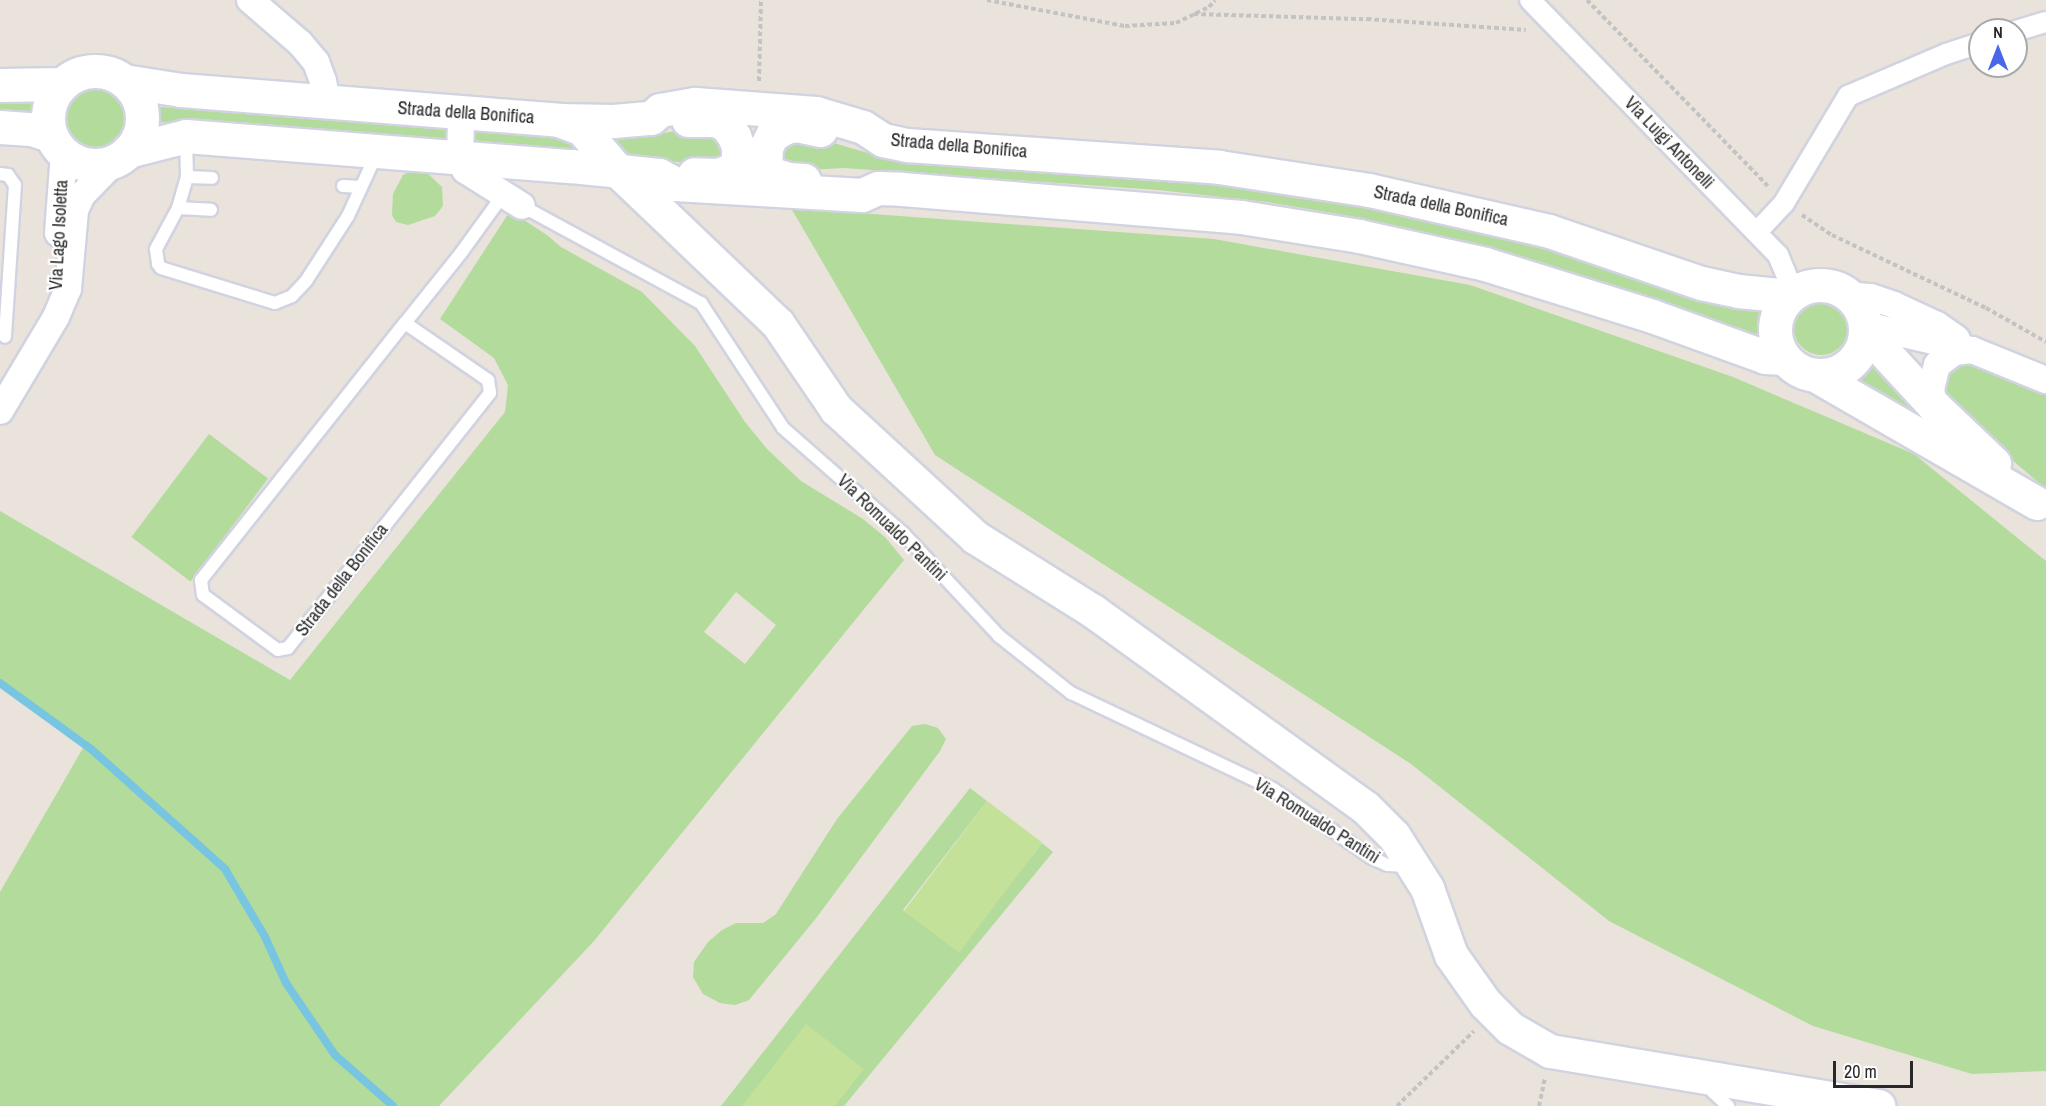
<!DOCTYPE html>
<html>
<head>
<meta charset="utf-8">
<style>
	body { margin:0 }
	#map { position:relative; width:2046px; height:1106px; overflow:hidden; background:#e9e3db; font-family:"Archivo Narrow",sans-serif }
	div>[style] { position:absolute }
	.green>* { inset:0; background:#b2db9c; transform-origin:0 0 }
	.round { border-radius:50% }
	.pitch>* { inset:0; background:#c3e199; transform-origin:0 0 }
	.stream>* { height:8px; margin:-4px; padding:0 4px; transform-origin:4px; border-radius:4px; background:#78c5e2 }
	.path>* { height:4px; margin-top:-2px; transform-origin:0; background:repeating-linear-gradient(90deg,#c3c3c3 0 4.5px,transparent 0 7.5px) }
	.roads { filter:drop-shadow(2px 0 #d1d3e0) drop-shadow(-2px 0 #d1d3e0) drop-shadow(0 2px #d1d3e0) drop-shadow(0 -2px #d1d3e0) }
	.service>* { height:12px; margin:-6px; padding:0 6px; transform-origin:6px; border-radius:6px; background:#fff }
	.pedestrian>* { height:20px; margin:-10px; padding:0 10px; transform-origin:10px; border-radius:10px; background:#fff }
	.minor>* { height:26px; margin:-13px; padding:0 13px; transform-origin:13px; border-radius:13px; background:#fff }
	.secondary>* { height:33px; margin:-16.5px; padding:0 16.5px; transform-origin:16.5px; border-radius:16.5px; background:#fff }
	.secondary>.ring { margin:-16.5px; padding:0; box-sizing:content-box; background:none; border:33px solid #fff; border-radius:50% }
	span { translate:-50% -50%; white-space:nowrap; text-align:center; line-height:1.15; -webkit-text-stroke:4.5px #fff; paint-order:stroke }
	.street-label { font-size:18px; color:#282828 }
	.north { position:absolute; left:1968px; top:18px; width:60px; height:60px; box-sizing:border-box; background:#fff; border:2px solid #a9a9a9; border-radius:50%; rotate:0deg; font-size:16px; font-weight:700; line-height:24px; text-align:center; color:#282828 }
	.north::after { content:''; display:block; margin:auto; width:21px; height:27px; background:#4a67e7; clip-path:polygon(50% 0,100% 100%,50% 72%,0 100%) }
	.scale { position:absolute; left:1833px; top:1061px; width:80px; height:27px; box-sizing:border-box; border:3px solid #282828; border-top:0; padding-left:8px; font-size:18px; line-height:21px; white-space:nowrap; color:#282828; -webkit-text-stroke:4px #fff; paint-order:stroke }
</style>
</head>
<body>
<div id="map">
	<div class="green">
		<div class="round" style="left:67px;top:89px;width:58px;height:58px"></div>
		<div style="left:0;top:94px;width:37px;height:16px;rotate:3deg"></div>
		<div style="clip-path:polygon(159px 107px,452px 125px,452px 143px,158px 122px)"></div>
		<div style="clip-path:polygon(468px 126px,570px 134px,590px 152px,467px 143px)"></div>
		<div style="clip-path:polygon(701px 128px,711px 128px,730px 155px,701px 165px,622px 155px,604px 136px,640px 136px)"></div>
		<div style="clip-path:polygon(780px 140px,827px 141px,871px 154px,904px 158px,1144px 175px,1303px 192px,1551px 247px,1729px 306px,1767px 310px,1763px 332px,1765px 342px,1675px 307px,1504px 252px,1362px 218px,1267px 202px,1158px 190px,844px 168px,788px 171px,774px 149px)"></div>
		<div style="clip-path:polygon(416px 168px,424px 170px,442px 187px,443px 206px,435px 216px,408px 225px,396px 222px,392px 215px,393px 194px,403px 175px)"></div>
		<div style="clip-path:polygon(791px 208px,1214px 239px,1470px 285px,1733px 377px,1914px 454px,2046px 561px,2046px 1071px,1972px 1074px,1813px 1026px,1609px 921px,1411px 764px,935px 455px)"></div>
		<div style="clip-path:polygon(evenodd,510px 211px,547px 235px,561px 247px,642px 292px,695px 346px,745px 422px,767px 449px,801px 481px,863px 519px,885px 537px,904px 560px,594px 941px,439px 1106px,0 1106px,0 892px,87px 741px,0 682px,0 511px,290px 680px,505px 412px,508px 385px,494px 358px,440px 319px,510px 211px,736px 592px,776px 625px,745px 664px,704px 632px,736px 592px)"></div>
		<div class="round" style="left:1794px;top:301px;width:54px;height:54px"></div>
		<div style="clip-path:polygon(1874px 353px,1929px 422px,1885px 394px,1853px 379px)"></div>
		<div style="clip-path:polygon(1959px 358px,2046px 384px,2046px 489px,1982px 434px,1943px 388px,1947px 374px)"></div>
		<div style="left:209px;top:434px;width:74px;height:129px;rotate:37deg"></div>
		<div style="clip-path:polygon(925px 724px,938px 728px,946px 739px,940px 751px,817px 917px,749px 1000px,735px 1005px,720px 1003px,703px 994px,693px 977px,694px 962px,708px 942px,722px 930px,736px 923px,763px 923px,776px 914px,837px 819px,912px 726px)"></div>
		<div style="clip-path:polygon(970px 788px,987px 801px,903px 910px,958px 951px,1042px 843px,1053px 852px,844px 1106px,721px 1106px)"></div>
	</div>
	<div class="pitch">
		<div style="left:987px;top:801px;width:69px;height:138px;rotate:37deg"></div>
		<div style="clip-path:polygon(806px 1024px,864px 1069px,835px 1106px,742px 1106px)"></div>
	</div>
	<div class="stream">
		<div style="left:0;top:683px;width:112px;rotate:36deg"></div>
		<div style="left:91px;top:749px;width:180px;rotate:41.8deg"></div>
		<div style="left:225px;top:869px;width:79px;rotate:59.5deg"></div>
		<div style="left:265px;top:937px;width:51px;rotate:65.5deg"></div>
		<div style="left:286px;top:983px;width:87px;rotate:55.8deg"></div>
		<div style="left:335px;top:1055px;width:77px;rotate:41.3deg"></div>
	</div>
	<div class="path">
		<div style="left:987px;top:0;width:140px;rotate:10.7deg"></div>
		<div style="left:1125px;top:26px;width:51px;rotate:-3.4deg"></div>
		<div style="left:1176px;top:23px;width:37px;rotate:-26deg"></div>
		<div style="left:1209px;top:7px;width:9px;rotate:-49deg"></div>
		<div style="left:1587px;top:0;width:261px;rotate:45.8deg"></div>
		<div style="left:1194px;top:14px;width:173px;rotate:1.7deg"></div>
		<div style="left:1367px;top:19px;width:159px;rotate:4deg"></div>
		<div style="left:759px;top:81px;width:81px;rotate:-88.6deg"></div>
		<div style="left:1802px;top:215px;width:36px;rotate:34deg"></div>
		<div style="left:1832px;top:235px;width:170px;rotate:25.4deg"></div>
		<div style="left:1986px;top:308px;width:69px;rotate:29.5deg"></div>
		<div style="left:1397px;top:1106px;width:107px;rotate:-44.2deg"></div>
		<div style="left:1539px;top:1106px;width:29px;rotate:-78deg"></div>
	</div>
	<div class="roads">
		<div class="service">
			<div style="left:186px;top:137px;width:40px;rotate:88.6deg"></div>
			<div style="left:187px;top:177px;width:32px;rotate:106deg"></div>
			<div style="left:178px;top:208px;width:47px;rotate:118.2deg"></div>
			<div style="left:156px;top:249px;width:15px;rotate:82deg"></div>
			<div style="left:158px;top:264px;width:5px;rotate:53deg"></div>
			<div style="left:161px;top:268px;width:119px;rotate:17.1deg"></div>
			<div style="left:275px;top:303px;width:18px;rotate:-22deg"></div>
			<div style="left:292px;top:296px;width:21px;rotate:-47deg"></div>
			<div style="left:306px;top:281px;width:77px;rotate:-57.1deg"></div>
			<div style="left:348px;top:216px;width:69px;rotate:-65.3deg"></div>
			<div style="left:0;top:174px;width:8px;rotate:7deg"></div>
			<div style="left:8px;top:175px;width:12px;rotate:55deg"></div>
			<div style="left:15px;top:185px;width:152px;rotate:93.8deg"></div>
			<div style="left:187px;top:177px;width:25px;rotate:2deg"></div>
			<div style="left:343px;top:186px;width:18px;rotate:3deg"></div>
			<div style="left:522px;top:206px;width:204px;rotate:28.5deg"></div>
			<div style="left:701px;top:303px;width:149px;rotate:56.7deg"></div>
			<div style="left:783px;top:428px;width:159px;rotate:41.2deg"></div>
			<div style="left:903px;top:533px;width:141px;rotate:47deg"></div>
			<div style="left:999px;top:636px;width:92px;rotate:38.4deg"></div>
			<div style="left:1071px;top:693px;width:224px;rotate:25.4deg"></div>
			<div style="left:1273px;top:789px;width:121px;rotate:34.9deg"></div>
			<div style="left:1372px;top:858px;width:17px;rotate:24deg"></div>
			<div style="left:1388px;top:865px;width:20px;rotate:3deg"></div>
			<div style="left:178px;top:208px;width:33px;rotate:3deg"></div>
			<div style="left:405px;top:323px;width:101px;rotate:34.5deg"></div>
			<div style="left:488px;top:380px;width:13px;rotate:81deg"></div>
			<div style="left:490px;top:393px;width:325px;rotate:128.4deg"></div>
			<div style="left:288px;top:648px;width:10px;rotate:169deg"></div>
			<div style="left:278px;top:650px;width:93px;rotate:-143.7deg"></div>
			<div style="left:203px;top:595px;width:15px;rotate:-98deg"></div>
			<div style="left:201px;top:580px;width:328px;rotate:-51.6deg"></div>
			<div style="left:405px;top:323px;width:90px;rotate:-51.3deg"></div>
			<div style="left:461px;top:253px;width:72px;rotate:-54.1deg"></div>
			<div style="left:1712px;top:1081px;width:11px;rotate:85deg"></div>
			<div style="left:1713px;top:1092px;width:21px;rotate:43deg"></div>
		</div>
		<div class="pedestrian">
			<div style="left:1530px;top:0;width:356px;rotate:45.8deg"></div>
			<div style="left:1778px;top:255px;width:41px;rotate:67.2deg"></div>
			<div style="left:2016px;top:31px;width:31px;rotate:-17deg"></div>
			<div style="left:1757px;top:232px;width:40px;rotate:-47deg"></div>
			<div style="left:1784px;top:203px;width:125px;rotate:-59.1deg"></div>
			<div style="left:1848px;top:96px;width:107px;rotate:-23.2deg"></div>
			<div style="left:1946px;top:54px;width:36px;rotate:-18deg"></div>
		</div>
		<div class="minor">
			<div style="left:250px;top:0;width:66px;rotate:40.7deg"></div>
			<div style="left:300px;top:43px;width:25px;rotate:50deg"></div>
			<div style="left:316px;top:62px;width:20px;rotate:70deg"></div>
			<div style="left:323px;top:81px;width:21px;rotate:79deg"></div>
			<div style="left:452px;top:112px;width:15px;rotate:53deg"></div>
			<div style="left:461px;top:124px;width:32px;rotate:92deg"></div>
			<div style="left:460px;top:156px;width:15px;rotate:70deg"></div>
			<div style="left:465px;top:170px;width:67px;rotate:32.3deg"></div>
			<div style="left:58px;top:233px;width:80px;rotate:-85.7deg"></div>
			<div style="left:1847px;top:295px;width:24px;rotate:5deg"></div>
			<div style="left:1871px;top:297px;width:24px;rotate:19deg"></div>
			<div style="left:1894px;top:305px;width:47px;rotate:24.9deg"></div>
			<div style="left:1937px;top:325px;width:24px;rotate:35deg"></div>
			<div style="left:1865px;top:325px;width:110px;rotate:13.2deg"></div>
			<div style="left:1972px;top:350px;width:80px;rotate:22.1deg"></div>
			<div style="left:1934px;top:406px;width:17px;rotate:-100deg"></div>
			<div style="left:1931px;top:389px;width:25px;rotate:-76deg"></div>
			<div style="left:1937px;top:365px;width:21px;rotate:-37deg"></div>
			<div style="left:1954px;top:352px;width:18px;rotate:-6deg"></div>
			<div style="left:0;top:411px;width:109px;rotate:-59.2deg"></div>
			<div style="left:56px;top:317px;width:30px;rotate:-67deg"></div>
			<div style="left:68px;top:289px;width:79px;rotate:-84.9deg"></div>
			<div style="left:75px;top:210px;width:17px;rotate:-65deg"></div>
			<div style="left:82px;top:195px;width:50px;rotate:-45.8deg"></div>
		</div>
		<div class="secondary">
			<div class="ring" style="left:48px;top:71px;width:61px;height:61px"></div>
			<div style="left:124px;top:81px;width:58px;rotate:9deg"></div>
			<div style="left:181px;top:90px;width:379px;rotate:4.5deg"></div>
			<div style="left:559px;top:120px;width:54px;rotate:1.1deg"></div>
			<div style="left:613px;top:121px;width:38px;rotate:-5deg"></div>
			<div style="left:651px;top:118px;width:12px;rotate:-42deg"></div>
			<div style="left:660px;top:110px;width:36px;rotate:-10deg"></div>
			<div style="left:695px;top:104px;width:121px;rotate:4.3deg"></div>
			<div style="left:816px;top:113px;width:49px;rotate:16.6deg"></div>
			<div style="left:863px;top:127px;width:24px;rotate:33deg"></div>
			<div style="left:883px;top:140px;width:25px;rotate:12deg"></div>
			<div style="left:907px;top:145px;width:313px;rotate:4deg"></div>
			<div style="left:1219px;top:167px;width:152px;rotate:8.7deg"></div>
			<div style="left:1369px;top:190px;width:185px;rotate:12.8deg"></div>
			<div style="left:1549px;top:231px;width:161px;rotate:18.9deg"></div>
			<div style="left:1701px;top:283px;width:38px;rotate:12deg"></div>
			<div style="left:1738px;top:291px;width:52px;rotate:5.5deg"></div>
			<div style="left:0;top:85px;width:62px;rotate:-0.9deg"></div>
			<div style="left:559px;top:120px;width:25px;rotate:21deg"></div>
			<div style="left:582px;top:129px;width:55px;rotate:49.4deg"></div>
			<div style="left:618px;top:171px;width:221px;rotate:43.7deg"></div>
			<div style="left:778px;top:324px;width:103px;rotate:55.7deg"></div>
			<div style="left:836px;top:409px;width:189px;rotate:42.6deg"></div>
			<div style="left:975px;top:537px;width:139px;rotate:32.1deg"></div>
			<div style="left:1093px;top:611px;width:335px;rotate:35.8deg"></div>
			<div style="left:1365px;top:807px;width:41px;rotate:45deg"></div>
			<div style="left:1394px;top:836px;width:62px;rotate:57.6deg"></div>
			<div style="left:1427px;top:888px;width:71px;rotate:70.3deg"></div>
			<div style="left:1451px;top:955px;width:59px;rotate:54.7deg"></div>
			<div style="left:1485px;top:1003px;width:35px;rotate:45deg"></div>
			<div style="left:1510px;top:1028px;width:46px;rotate:29.9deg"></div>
			<div style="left:1550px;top:1051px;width:333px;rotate:9.5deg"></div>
			<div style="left:688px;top:120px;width:27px"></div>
			<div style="left:715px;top:120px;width:12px;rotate:24deg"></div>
			<div style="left:726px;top:125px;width:14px;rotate:54deg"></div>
			<div style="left:734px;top:136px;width:12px;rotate:70deg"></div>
			<div style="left:738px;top:147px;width:14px;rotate:90deg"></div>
			<div style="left:738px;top:161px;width:13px;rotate:129deg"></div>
			<div style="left:730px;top:171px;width:14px;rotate:163deg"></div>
			<div style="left:717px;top:175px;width:23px;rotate:-178deg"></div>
			<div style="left:0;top:127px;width:31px;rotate:4deg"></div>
			<div style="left:31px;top:129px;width:21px;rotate:17deg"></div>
			<div style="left:128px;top:151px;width:60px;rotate:-14.5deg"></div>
			<div style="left:186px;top:136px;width:386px;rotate:4.5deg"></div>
			<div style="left:571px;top:166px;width:88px;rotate:5.8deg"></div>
			<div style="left:659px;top:175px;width:18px;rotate:29deg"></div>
			<div style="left:675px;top:184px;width:187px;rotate:3.4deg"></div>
			<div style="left:862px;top:195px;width:17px;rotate:-24deg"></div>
			<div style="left:878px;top:188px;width:24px;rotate:2deg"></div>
			<div style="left:902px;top:189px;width:340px;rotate:4.7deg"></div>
			<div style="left:1241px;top:217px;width:120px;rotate:9.1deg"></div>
			<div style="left:1359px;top:236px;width:129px;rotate:12.5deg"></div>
			<div style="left:1485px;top:264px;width:175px;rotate:17.3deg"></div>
			<div style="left:1652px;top:316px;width:120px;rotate:19.9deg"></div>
			<div style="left:1765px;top:357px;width:19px;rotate:3deg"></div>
			<div style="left:804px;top:180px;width:16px;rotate:-176deg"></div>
			<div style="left:788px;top:179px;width:19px;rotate:-162deg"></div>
			<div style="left:770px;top:173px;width:8px;rotate:-130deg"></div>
			<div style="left:765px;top:167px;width:20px;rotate:-87deg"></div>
			<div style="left:766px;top:147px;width:13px;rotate:-63deg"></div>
			<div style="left:772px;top:135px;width:16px;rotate:-30deg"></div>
			<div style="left:786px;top:127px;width:11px;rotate:-10deg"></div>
			<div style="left:797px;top:125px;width:24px;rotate:12deg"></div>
			<div class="ring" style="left:1775px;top:285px;width:57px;height:57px"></div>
			<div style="left:1865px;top:331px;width:102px;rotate:47.4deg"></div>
			<div style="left:1934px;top:406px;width:83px;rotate:43.5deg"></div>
			<div style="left:1815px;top:375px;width:256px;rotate:30deg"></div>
		</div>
	</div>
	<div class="street-label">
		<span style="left:466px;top:113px;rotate:4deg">Strada della Bonifica</span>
		<span style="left:1669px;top:143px;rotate:46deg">Via Luigi Antonelli</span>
		<span style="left:959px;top:146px;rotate:5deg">Strada della Bonifica</span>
		<span style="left:1441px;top:206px;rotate:12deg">Strada della Bonifica</span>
		<span style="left:59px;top:235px;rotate:-87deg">Via Lago Isoletta</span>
		<span style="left:892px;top:528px;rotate:44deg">Via Romualdo Pantini</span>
		<span style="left:342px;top:580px;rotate:-52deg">Strada della Bonifica</span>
		<span style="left:1317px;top:821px;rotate:32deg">Via Romualdo Pantini</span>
	</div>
	<div class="north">N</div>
	<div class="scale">20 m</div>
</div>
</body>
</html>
